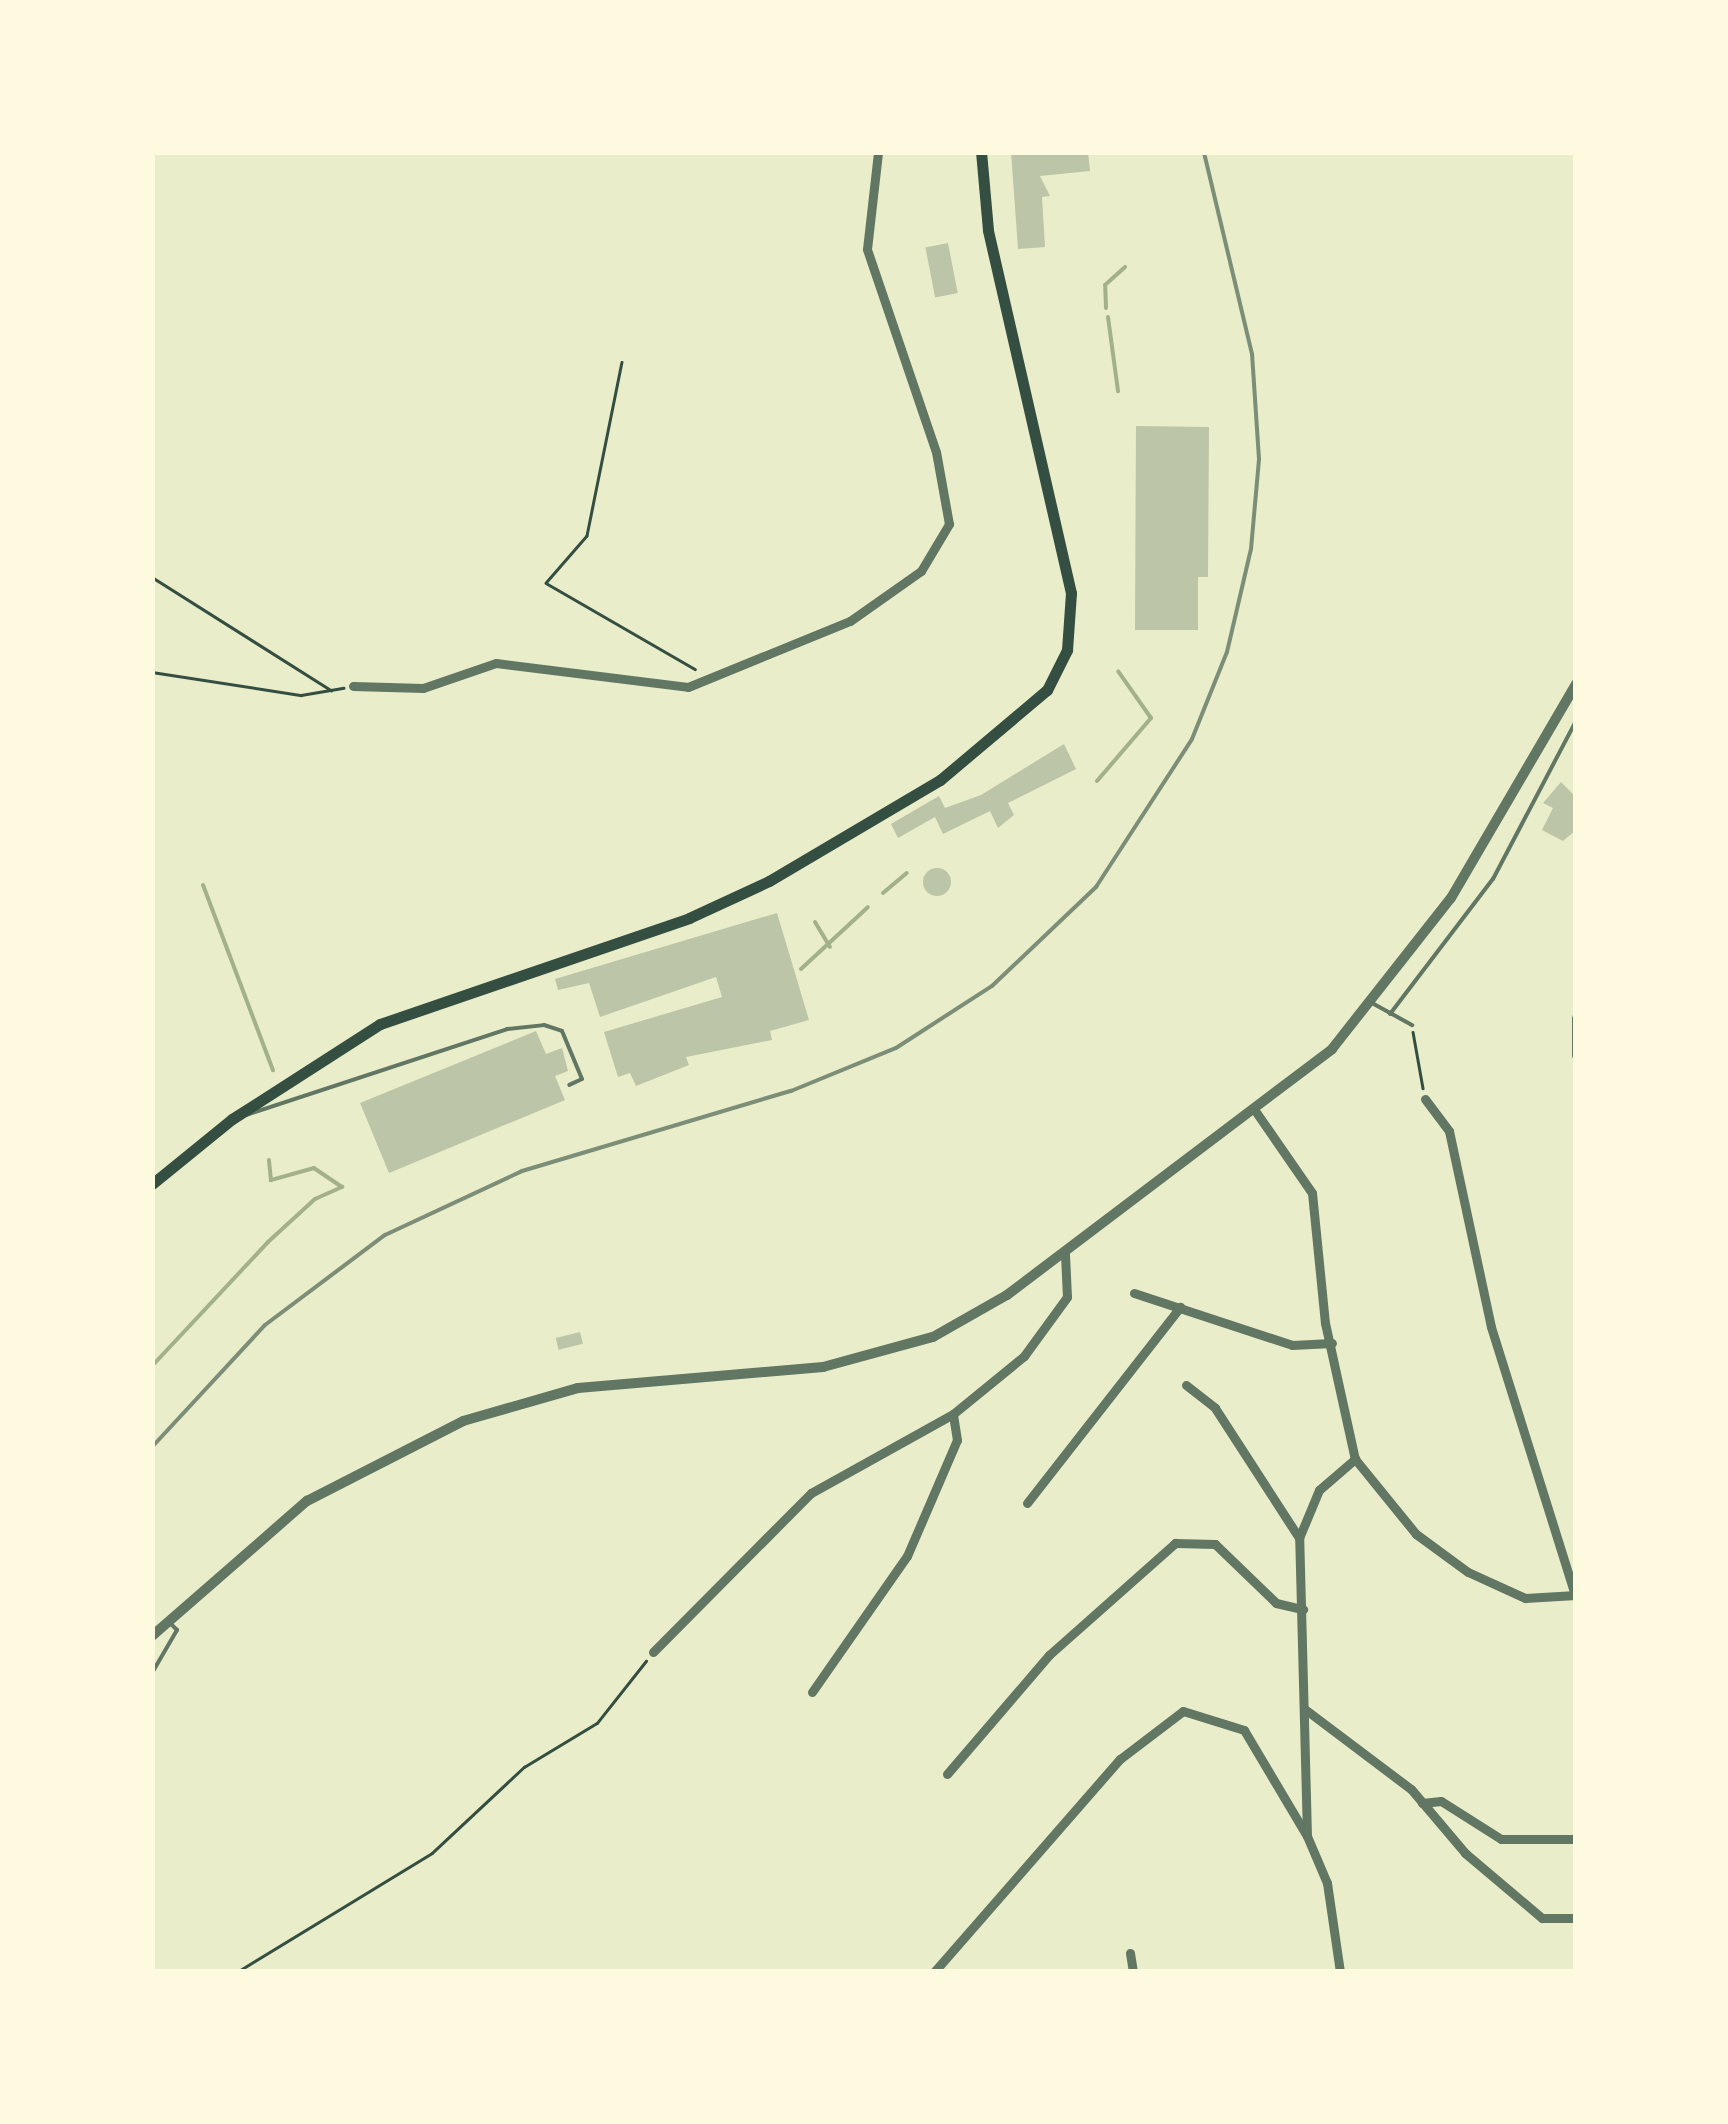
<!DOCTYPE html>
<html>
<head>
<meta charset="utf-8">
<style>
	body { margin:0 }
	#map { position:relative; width:1728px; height:2124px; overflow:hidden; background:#e9edc9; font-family:"Titillium Web",sans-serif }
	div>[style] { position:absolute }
	.stream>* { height:4px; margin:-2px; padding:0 2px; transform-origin:2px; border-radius:2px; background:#a3b18a }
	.building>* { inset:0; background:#bcc5a7; transform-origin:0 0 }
	.round { border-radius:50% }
	.path>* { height:2.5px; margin:-1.25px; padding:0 1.25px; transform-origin:1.25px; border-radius:1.25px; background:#344e41 }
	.service>* { height:4px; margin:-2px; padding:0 2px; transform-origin:2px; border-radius:2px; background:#617663 }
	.minor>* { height:9px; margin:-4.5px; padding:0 4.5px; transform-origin:4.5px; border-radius:4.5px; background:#617663 }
	.tertiary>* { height:10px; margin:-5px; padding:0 5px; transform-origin:5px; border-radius:5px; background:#617663 }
	.secondary>* { height:11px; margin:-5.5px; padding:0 5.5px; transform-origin:5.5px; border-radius:5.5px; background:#344e41 }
	.rail>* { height:4px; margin:-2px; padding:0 2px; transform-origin:2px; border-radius:2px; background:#7c8e77 }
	span { translate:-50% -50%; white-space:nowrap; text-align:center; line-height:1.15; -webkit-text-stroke:10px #fefae0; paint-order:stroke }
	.frame { position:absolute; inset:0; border:155px solid #fefae0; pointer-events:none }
</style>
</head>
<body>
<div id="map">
	<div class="stream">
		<div style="left:1106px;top:308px;width:23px;rotate:-92deg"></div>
		<div style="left:1105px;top:285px;width:27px;rotate:-42deg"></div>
		<div style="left:1108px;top:317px;width:75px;rotate:82.3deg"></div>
		<div style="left:1097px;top:781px;width:83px;rotate:-49.4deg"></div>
		<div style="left:1151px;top:718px;width:57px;rotate:-125.1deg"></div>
		<div style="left:203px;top:885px;width:198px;rotate:69.3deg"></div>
		<div style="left:883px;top:893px;width:31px;rotate:-40deg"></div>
		<div style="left:815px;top:922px;width:29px;rotate:59deg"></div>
		<div style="left:801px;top:969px;width:91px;rotate:-42.8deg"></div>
		<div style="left:152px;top:1366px;width:170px;rotate:-46.9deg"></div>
		<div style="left:268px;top:1242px;width:64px;rotate:-42.5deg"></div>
		<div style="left:315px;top:1199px;width:30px;rotate:-24deg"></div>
		<div style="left:342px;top:1187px;width:34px;rotate:-146deg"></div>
		<div style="left:314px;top:1168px;width:45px;rotate:164.4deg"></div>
		<div style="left:271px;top:1180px;width:20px;rotate:-96deg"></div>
	</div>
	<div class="building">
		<div style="clip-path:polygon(1011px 152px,1088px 152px,1090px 171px,1040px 176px,1050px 196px,1042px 197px,1045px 247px,1018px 249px)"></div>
		<div style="left:948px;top:243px;width:51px;height:23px;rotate:79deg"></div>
		<div style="clip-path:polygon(1136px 426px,1209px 427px,1208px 577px,1198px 577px,1198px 630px,1135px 630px)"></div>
		<div style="clip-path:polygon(1064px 744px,1076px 769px,1008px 803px,1014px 815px,998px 828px,990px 811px,943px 834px,935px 817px,898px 838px,891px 824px,939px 796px,945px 808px,981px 795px)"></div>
		<div style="clip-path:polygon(1561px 782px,1576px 797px,1576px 830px,1563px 841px,1542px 830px,1553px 808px,1543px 803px)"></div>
		<div class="round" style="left:923px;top:868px;width:28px;height:28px"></div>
		<div style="clip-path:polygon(777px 913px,809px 1020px,770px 1031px,772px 1040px,686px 1057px,689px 1065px,636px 1086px,630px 1073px,618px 1077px,604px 1032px,722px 997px,716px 977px,600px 1017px,589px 983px,558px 990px,555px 979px)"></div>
		<div style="clip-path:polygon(536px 1031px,546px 1054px,562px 1048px,568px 1071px,555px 1076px,565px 1100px,389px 1173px,360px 1103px)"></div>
		<div style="left:580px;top:1332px;width:12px;height:25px;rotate:76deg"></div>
	</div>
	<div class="path">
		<div style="left:622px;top:362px;width:177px;rotate:101.4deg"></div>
		<div style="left:587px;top:536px;width:62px;rotate:131.1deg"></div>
		<div style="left:546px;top:583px;width:172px;rotate:30deg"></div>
		<div style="left:152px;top:577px;width:212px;rotate:32.3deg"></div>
		<div style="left:152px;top:672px;width:151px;rotate:8.8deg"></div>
		<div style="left:301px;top:695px;width:43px;rotate:-9.5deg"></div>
		<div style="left:1413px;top:1032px;width:57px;rotate:79.9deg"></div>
		<div style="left:237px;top:1972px;width:228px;rotate:-31.4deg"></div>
		<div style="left:432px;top:1853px;width:126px;rotate:-43.1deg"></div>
		<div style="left:524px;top:1767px;width:85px;rotate:-31.1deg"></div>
		<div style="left:597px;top:1723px;width:79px;rotate:-51.7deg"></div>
	</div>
	<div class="service">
		<div style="left:1372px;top:1003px;width:46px;rotate:28.8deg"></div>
		<div style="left:1390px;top:1014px;width:170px;rotate:-52.7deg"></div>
		<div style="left:1493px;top:879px;width:178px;rotate:-62.3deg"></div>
		<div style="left:246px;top:1115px;width:275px;rotate:-18.2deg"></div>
		<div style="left:507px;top:1029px;width:37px;rotate:-6deg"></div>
		<div style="left:544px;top:1025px;width:19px;rotate:18deg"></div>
		<div style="left:562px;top:1031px;width:52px;rotate:67.4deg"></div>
		<div style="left:582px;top:1079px;width:14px;rotate:155deg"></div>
		<div style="left:152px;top:1673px;width:50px;rotate:-59.8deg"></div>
		<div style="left:177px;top:1630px;width:8px;rotate:-135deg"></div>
	</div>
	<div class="minor">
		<div style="left:353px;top:686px;width:70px;rotate:1.6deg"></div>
		<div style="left:423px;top:688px;width:77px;rotate:-18.9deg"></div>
		<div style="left:496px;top:663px;width:193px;rotate:7.1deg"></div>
		<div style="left:688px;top:687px;width:175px;rotate:-22.2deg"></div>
		<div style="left:850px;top:621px;width:87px;rotate:-35.2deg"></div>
		<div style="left:921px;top:571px;width:55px;rotate:-59.2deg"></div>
		<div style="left:949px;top:524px;width:73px;rotate:-100.2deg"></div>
		<div style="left:936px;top:452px;width:214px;rotate:-108.8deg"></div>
		<div style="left:867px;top:249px;width:98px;rotate:-83.5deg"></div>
		<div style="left:1576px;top:1018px;width:37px;rotate:90deg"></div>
		<div style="left:1425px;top:1099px;width:40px;rotate:53deg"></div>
		<div style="left:1449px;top:1131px;width:200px;rotate:77.9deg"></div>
		<div style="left:1491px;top:1327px;width:281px;rotate:72.6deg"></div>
		<div style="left:1256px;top:1112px;width:98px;rotate:55.3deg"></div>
		<div style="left:1312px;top:1193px;width:131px;rotate:84.3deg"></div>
		<div style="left:1325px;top:1323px;width:139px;rotate:77.6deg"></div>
		<div style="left:1355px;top:1459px;width:97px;rotate:50.9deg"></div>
		<div style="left:1416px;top:1534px;width:64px;rotate:36.2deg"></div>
		<div style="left:1468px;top:1572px;width:63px;rotate:24.5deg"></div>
		<div style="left:1525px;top:1598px;width:51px;rotate:-3.4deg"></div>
		<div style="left:1134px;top:1293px;width:166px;rotate:18.2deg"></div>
		<div style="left:1292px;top:1345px;width:40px;rotate:-2.9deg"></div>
		<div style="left:1186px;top:1385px;width:37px;rotate:38deg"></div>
		<div style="left:1215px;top:1408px;width:155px;rotate:57.1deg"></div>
		<div style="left:1027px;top:1503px;width:249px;rotate:-52deg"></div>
		<div style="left:653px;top:1652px;width:224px;rotate:-45.2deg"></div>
		<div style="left:811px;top:1493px;width:162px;rotate:-29.1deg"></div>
		<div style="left:953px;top:1414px;width:92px;rotate:-39.2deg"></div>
		<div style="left:1024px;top:1356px;width:73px;rotate:-53.9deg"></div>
		<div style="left:1067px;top:1297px;width:43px;rotate:-92.7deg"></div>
		<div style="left:812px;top:1692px;width:166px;rotate:-55.1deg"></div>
		<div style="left:907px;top:1556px;width:126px;rotate:-66.7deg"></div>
		<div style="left:957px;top:1440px;width:26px;rotate:-99deg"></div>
		<div style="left:1306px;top:1710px;width:131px;rotate:37deg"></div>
		<div style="left:1411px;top:1789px;width:84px;rotate:49.8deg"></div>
		<div style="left:1465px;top:1853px;width:101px;rotate:40.2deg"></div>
		<div style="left:1542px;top:1918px;width:34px"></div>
		<div style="left:947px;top:1774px;width:157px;rotate:-49.4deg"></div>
		<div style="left:1049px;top:1655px;width:169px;rotate:-41.6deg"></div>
		<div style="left:1175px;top:1543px;width:40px;rotate:1.4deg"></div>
		<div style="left:1215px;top:1544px;width:85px;rotate:44deg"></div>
		<div style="left:1276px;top:1603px;width:28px;rotate:13deg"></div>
		<div style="left:1422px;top:1803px;width:19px;rotate:-6deg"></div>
		<div style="left:1441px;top:1801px;width:71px;rotate:32.3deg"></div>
		<div style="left:1501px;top:1839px;width:75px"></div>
		<div style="left:1130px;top:1953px;width:19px;rotate:81deg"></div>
		<div style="left:934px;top:1972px;width:283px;rotate:-48.9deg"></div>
		<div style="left:1120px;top:1759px;width:79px;rotate:-37.3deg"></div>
		<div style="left:1183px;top:1711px;width:64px;rotate:17.3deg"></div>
		<div style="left:1244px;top:1730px;width:123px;rotate:59.3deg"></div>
		<div style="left:1340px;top:1972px;width:90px;rotate:-98.3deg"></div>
		<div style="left:1327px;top:1883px;width:51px;rotate:-113.1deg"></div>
		<div style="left:1307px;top:1836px;width:298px;rotate:-91.5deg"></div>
		<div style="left:1299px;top:1538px;width:52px;rotate:-67.4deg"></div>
		<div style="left:1319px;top:1490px;width:48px;rotate:-40.7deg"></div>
	</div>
	<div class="tertiary">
		<div style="left:152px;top:1636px;width:206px;rotate:-41.1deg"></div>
		<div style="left:307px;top:1501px;width:175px;rotate:-27.1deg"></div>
		<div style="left:463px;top:1421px;width:120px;rotate:-16deg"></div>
		<div style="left:578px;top:1388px;width:246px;rotate:-4.9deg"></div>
		<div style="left:823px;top:1367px;width:114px;rotate:-15.3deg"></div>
		<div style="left:933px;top:1337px;width:85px;rotate:-29.6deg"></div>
		<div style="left:1007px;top:1295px;width:408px;rotate:-37.1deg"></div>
		<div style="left:1332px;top:1049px;width:192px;rotate:-51.8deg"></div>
		<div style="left:1451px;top:898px;width:248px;rotate:-59.7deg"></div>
	</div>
	<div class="secondary">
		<div style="left:152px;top:1184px;width:103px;rotate:-39.1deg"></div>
		<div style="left:232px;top:1119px;width:176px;rotate:-32.7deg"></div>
		<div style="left:380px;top:1024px;width:327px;rotate:-18.9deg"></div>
		<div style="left:689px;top:918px;width:88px;rotate:-24.8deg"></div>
		<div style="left:769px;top:881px;width:199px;rotate:-30.6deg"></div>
		<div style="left:940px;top:780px;width:140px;rotate:-40.1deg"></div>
		<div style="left:1047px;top:690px;width:45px;rotate:-63.4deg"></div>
		<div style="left:1067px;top:650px;width:57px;rotate:-86deg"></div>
		<div style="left:1071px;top:593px;width:372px;rotate:-102.9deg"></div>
		<div style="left:988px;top:230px;width:78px;rotate:-95.1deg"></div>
	</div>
	<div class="rail">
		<div style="left:152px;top:1447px;width:166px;rotate:-47.2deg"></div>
		<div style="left:265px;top:1325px;width:150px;rotate:-36.9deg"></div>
		<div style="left:385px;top:1235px;width:151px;rotate:-25deg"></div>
		<div style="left:522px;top:1171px;width:281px;rotate:-16.6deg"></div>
		<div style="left:791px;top:1091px;width:113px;rotate:-22.3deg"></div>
		<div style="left:896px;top:1048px;width:114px;rotate:-32.9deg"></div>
		<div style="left:992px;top:986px;width:144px;rotate:-43.6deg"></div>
		<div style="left:1096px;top:887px;width:176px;rotate:-57deg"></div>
		<div style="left:1192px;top:739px;width:94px;rotate:-68.1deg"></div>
		<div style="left:1227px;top:652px;width:106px;rotate:-76.9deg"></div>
		<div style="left:1251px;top:549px;width:90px;rotate:-84.9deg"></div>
		<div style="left:1259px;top:459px;width:105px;rotate:-93.8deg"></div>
		<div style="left:1252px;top:354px;width:208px;rotate:-103.4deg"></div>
	</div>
	<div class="frame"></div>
</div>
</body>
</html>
